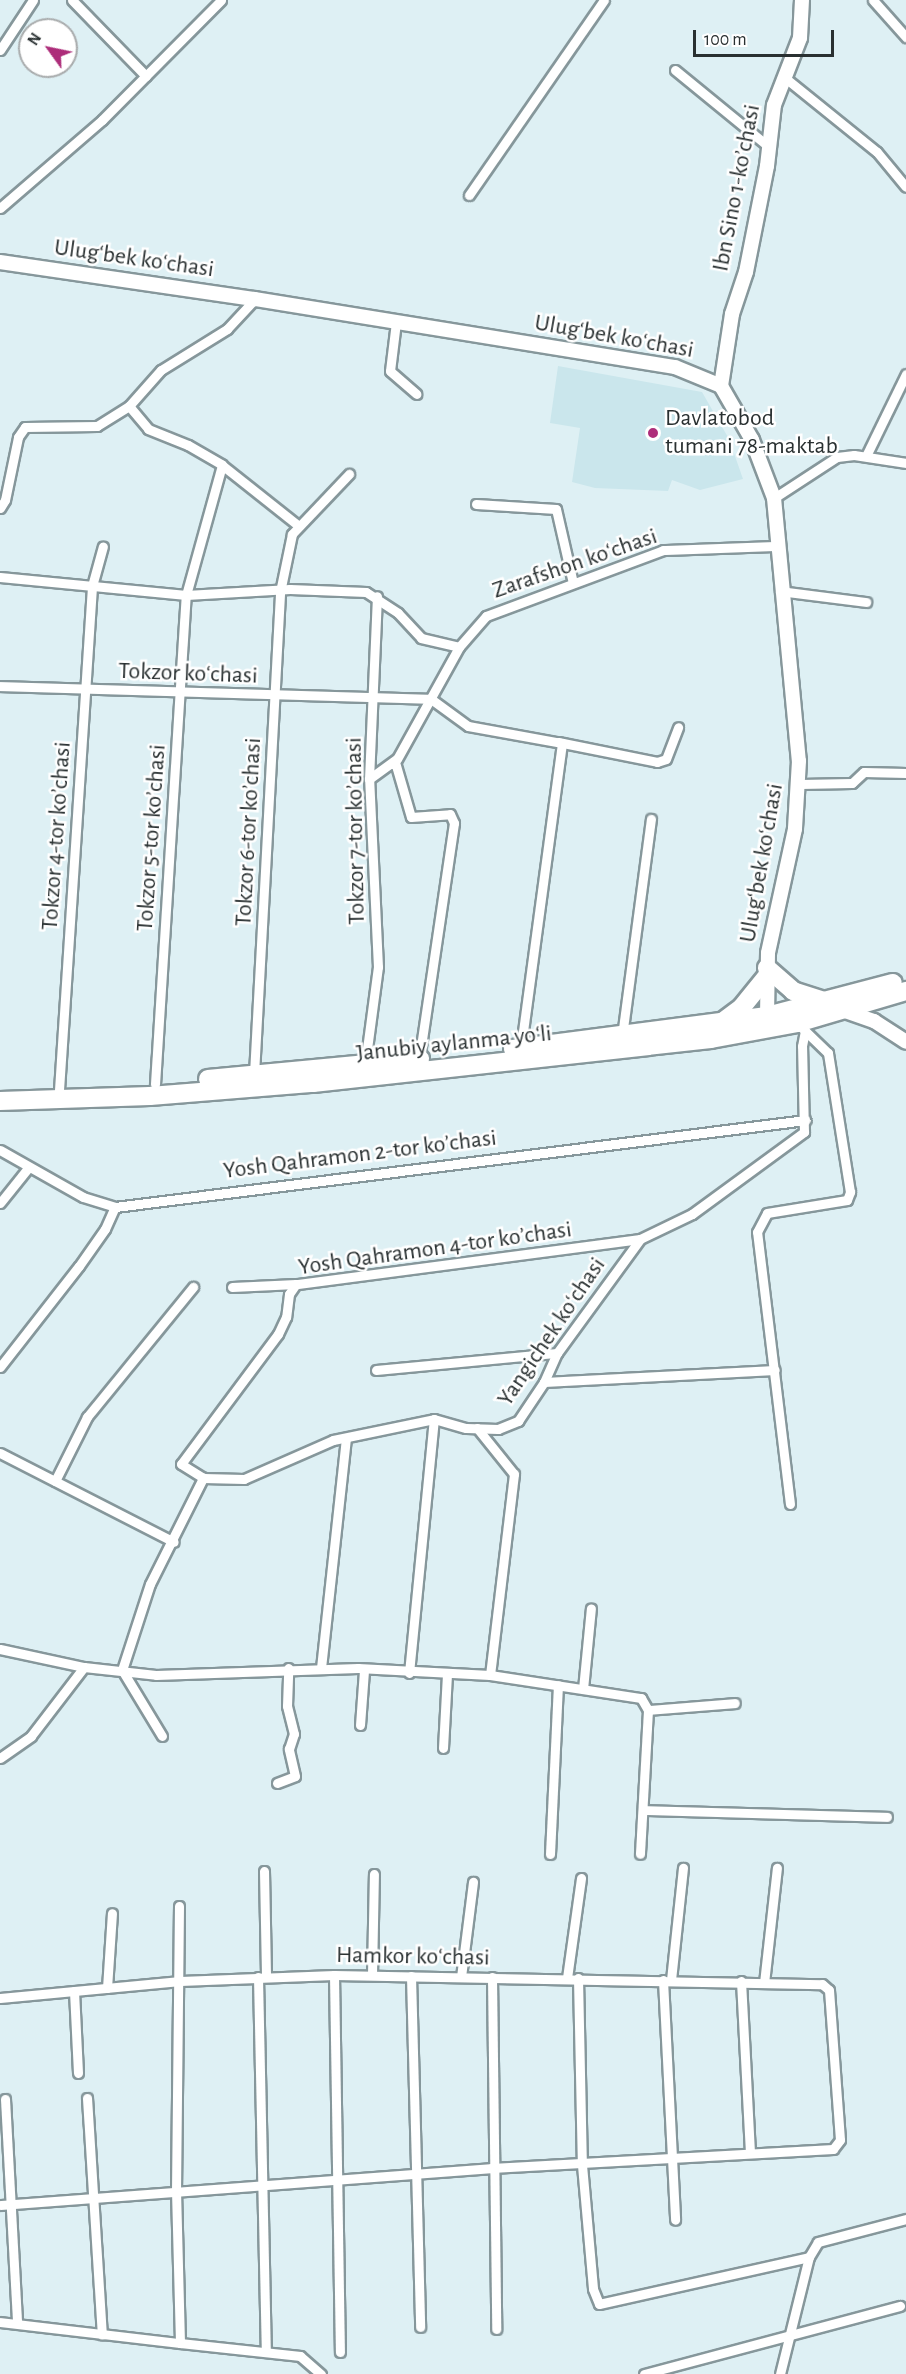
<!DOCTYPE html>
<html>
<head>
<meta charset="utf-8">
<style>
	body { margin:0 }
	#map { position:relative; width:906px; height:2374px; overflow:hidden; background:#def0f4; font-family:"Alegreya Sans",sans-serif }
	div>[style] { position:absolute }
	.built>* { inset:0; background:#cae6ec }
	.roads { filter:drop-shadow(2px 0 #86979b) drop-shadow(-2px 0 #86979b) drop-shadow(0 2px #86979b) drop-shadow(0 -2px #86979b) }
	.street>* { height:9px; margin:-4.5px; padding:0 4.5px; transform-origin:4.5px; border-radius:4.5px; background:#fff }
	.secondary>* { height:14px; margin:-7px; padding:0 7px; transform-origin:7px; border-radius:7px; background:#fff }
	.highway>* { height:18px; margin:-9px; padding:0 9px; transform-origin:9px; border-radius:9px; background:#fff }
	.dots>* { width:16px; height:16px; translate:-50% -50%; box-sizing:border-box; border:3px solid #fff; border-radius:50% }
	span { translate:-50% -50%; white-space:nowrap; text-align:center; line-height:1.15; -webkit-text-stroke:5px #fff; paint-order:stroke }
	.street-label { font-size:24px; color:#293031 }
	.poi-label { font-size:24px; color:#293031 }
	.left { translate:0 -50%; text-align:left }
	.north { position:absolute; left:18px; top:18px; width:60px; height:60px; box-sizing:border-box; background:#fff; border:2px solid #a9acad; border-radius:50%; rotate:303deg; font-size:16px; font-weight:700; line-height:24px; text-align:center; color:#293031 }
	.north::after { content:''; display:block; margin:auto; width:21px; height:27px; background:#ad2d7a; clip-path:polygon(50% 0,100% 100%,50% 72%,0 100%) }
	.scale { position:absolute; left:693px; top:30px; width:141px; height:27px; box-sizing:border-box; border:3px solid #293031; border-top:0; padding-left:8px; font-size:18px; line-height:21px; white-space:nowrap; color:#293031; -webkit-text-stroke:4px #fff; paint-order:stroke }
</style>
</head>
<body>
<div id="map">
	<div class="built">
		<div style="clip-path:polygon(558px 366px,702px 392px,729px 439px,743px 479px,700px 490px,672px 480px,668px 491px,595px 488px,572px 482px,580px 428px,550px 423px)"></div>
	</div>
	<div class="roads">
		<div class="street">
			<div style="left:72px;top:0;width:106px;rotate:45.8deg"></div>
			<div style="left:873px;top:0;width:50px;rotate:48.3deg"></div>
			<div style="left:0;top:50px;width:60px;rotate:-56.6deg"></div>
			<div style="left:675px;top:70px;width:122px;rotate:39.3deg"></div>
			<div style="left:784px;top:77px;width:119px;rotate:38.9deg"></div>
			<div style="left:877px;top:152px;width:45px;rotate:50.4deg"></div>
			<div style="left:469px;top:195px;width:237px;rotate:-55.3deg"></div>
			<div style="left:0;top:208px;width:135px;rotate:-40.8deg"></div>
			<div style="left:102px;top:120px;width:169px;rotate:-45.2deg"></div>
			<div style="left:396px;top:322px;width:49px;rotate:97deg"></div>
			<div style="left:390px;top:371px;width:35px;rotate:41deg"></div>
			<div style="left:129px;top:406px;width:30px;rotate:50deg"></div>
			<div style="left:148px;top:429px;width:43px;rotate:21.8deg"></div>
			<div style="left:188px;top:445px;width:39px;rotate:30deg"></div>
			<div style="left:222px;top:465px;width:98px;rotate:38.4deg"></div>
			<div style="left:866px;top:456px;width:91px;rotate:-64deg"></div>
			<div style="left:774px;top:498px;width:75px;rotate:-33.1deg"></div>
			<div style="left:837px;top:457px;width:17px;rotate:-7deg"></div>
			<div style="left:854px;top:455px;width:53px;rotate:8.7deg"></div>
			<div style="left:476px;top:504px;width:80px;rotate:3.6deg"></div>
			<div style="left:556px;top:509px;width:76px;rotate:77.1deg"></div>
			<div style="left:0;top:508px;width:9px;rotate:-58deg"></div>
			<div style="left:5px;top:500px;width:64px;rotate:-78.3deg"></div>
			<div style="left:18px;top:437px;width:12px;rotate:-55deg"></div>
			<div style="left:25px;top:427px;width:72px;rotate:-0.8deg"></div>
			<div style="left:97px;top:426px;width:38px;rotate:-32deg"></div>
			<div style="left:129px;top:406px;width:48px;rotate:-48.4deg"></div>
			<div style="left:161px;top:370px;width:78px;rotate:-31.8deg"></div>
			<div style="left:227px;top:329px;width:41px;rotate:-47deg"></div>
			<div style="left:0;top:577px;width:187px;rotate:5.5deg"></div>
			<div style="left:186px;top:595px;width:104px;rotate:-3.3deg"></div>
			<div style="left:290px;top:589px;width:76px;rotate:2.3deg"></div>
			<div style="left:366px;top:592px;width:38px;rotate:33deg"></div>
			<div style="left:398px;top:613px;width:34px;rotate:47deg"></div>
			<div style="left:421px;top:638px;width:39px;rotate:13deg"></div>
			<div style="left:780px;top:591px;width:87px;rotate:7.3deg"></div>
			<div style="left:0;top:686px;width:431px;rotate:1.7deg"></div>
			<div style="left:431px;top:699px;width:46px;rotate:36.1deg"></div>
			<div style="left:468px;top:726px;width:96px;rotate:10.3deg"></div>
			<div style="left:562px;top:743px;width:308px;rotate:97.7deg"></div>
			<div style="left:558px;top:742px;width:101px;rotate:11.4deg"></div>
			<div style="left:657px;top:762px;width:9px;rotate:-18deg"></div>
			<div style="left:666px;top:759px;width:34px;rotate:-69deg"></div>
			<div style="left:391px;top:764px;width:4px;rotate:-27deg"></div>
			<div style="left:395px;top:762px;width:57px;rotate:73.8deg"></div>
			<div style="left:411px;top:817px;width:39px;rotate:-4deg"></div>
			<div style="left:450px;top:814px;width:10px;rotate:66deg"></div>
			<div style="left:454px;top:823px;width:239px;rotate:98.4deg"></div>
			<div style="left:369px;top:779px;width:34px;rotate:-36deg"></div>
			<div style="left:397px;top:759px;width:128px;rotate:-61deg"></div>
			<div style="left:459px;top:647px;width:41px;rotate:-48.9deg"></div>
			<div style="left:486px;top:616px;width:189px;rotate:-20.4deg"></div>
			<div style="left:663px;top:550px;width:114px;rotate:-2deg"></div>
			<div style="left:800px;top:784px;width:52px;rotate:-1.1deg"></div>
			<div style="left:852px;top:783px;width:16px;rotate:-43deg"></div>
			<div style="left:864px;top:772px;width:42px;rotate:1.4deg"></div>
			<div style="left:622px;top:1036px;width:219px;rotate:-82.4deg"></div>
			<div style="left:365px;top:1064px;width:98px;rotate:-82.4deg"></div>
			<div style="left:378px;top:967px;width:188px;rotate:-92.7deg"></div>
			<div style="left:369px;top:779px;width:183px;rotate:-87.5deg"></div>
			<div style="left:254px;top:1074px;width:483px;rotate:-86.9deg"></div>
			<div style="left:280px;top:592px;width:59px;rotate:-78.3deg"></div>
			<div style="left:292px;top:534px;width:83px;rotate:-46.5deg"></div>
			<div style="left:155px;top:1084px;width:490px;rotate:-86.4deg"></div>
			<div style="left:186px;top:595px;width:135px;rotate:-74.5deg"></div>
			<div style="left:59px;top:1090px;width:505px;rotate:-86.25deg"></div>
			<div style="left:92px;top:586px;width:41px;rotate:-74.6deg"></div>
			<div style="left:0;top:1150px;width:95px;rotate:29.5deg"></div>
			<div style="left:83px;top:1197px;width:34px;rotate:17deg"></div>
			<div style="left:0;top:1203px;width:45px;rotate:-51.3deg"></div>
			<div style="left:640px;top:1239px;width:347px;rotate:172.5deg"></div>
			<div style="left:296px;top:1284px;width:12px;rotate:125deg"></div>
			<div style="left:289px;top:1294px;width:23px;rotate:97deg"></div>
			<div style="left:286px;top:1317px;width:19px;rotate:115deg"></div>
			<div style="left:278px;top:1334px;width:162px;rotate:126.7deg"></div>
			<div style="left:181px;top:1464px;width:26px;rotate:32deg"></div>
			<div style="left:203px;top:1478px;width:41px;rotate:1.4deg"></div>
			<div style="left:244px;top:1479px;width:97px;rotate:-23.7deg"></div>
			<div style="left:333px;top:1440px;width:103px;rotate:-11.7deg"></div>
			<div style="left:434px;top:1419px;width:33px;rotate:16deg"></div>
			<div style="left:466px;top:1428px;width:32px;rotate:2deg"></div>
			<div style="left:498px;top:1429px;width:22px;rotate:-22deg"></div>
			<div style="left:518px;top:1421px;width:47px;rotate:-56.3deg"></div>
			<div style="left:544px;top:1382px;width:32px;rotate:-66deg"></div>
			<div style="left:557px;top:1353px;width:141px;rotate:-53.9deg"></div>
			<div style="left:640px;top:1239px;width:58px;rotate:-25.7deg"></div>
			<div style="left:692px;top:1214px;width:139px;rotate:-36.2deg"></div>
			<div style="left:804px;top:1132px;width:86px;rotate:-91.3deg"></div>
			<div style="left:802px;top:1046px;width:15px;rotate:-79deg"></div>
			<div style="left:232px;top:1287px;width:64px;rotate:-2.7deg"></div>
			<div style="left:0;top:1367px;width:128px;rotate:-52deg"></div>
			<div style="left:79px;top:1266px;width:45px;rotate:-54.9deg"></div>
			<div style="left:105px;top:1229px;width:24px;rotate:-66deg"></div>
			<div style="left:115px;top:1207px;width:696px;rotate:-7.18deg"></div>
			<div style="left:376px;top:1370px;width:182px;rotate:-5.4deg"></div>
			<div style="left:544px;top:1382px;width:231px;rotate:-3deg"></div>
			<div style="left:477px;top:1428px;width:59px;rotate:51.2deg"></div>
			<div style="left:514px;top:1474px;width:202px;rotate:96.8deg"></div>
			<div style="left:0;top:1453px;width:195px;rotate:27.1deg"></div>
			<div style="left:55px;top:1481px;width:72px;rotate:-63.4deg"></div>
			<div style="left:87px;top:1417px;width:168px;rotate:-50.8deg"></div>
			<div style="left:790px;top:1504px;width:274px;rotate:-96.9deg"></div>
			<div style="left:757px;top:1232px;width:21px;rotate:-62deg"></div>
			<div style="left:767px;top:1213px;width:81px;rotate:-9.2deg"></div>
			<div style="left:847px;top:1200px;width:9px;rotate:-69deg"></div>
			<div style="left:850px;top:1192px;width:141px;rotate:-99deg"></div>
			<div style="left:828px;top:1053px;width:37px;rotate:-136deg"></div>
			<div style="left:0;top:1649px;width:86px;rotate:12.1deg"></div>
			<div style="left:84px;top:1667px;width:72px;rotate:6.3deg"></div>
			<div style="left:156px;top:1675px;width:202px;rotate:-2deg"></div>
			<div style="left:358px;top:1668px;width:132px;rotate:3deg"></div>
			<div style="left:490px;top:1675px;width:153px;rotate:8.7deg"></div>
			<div style="left:641px;top:1698px;width:14px;rotate:60deg"></div>
			<div style="left:648px;top:1710px;width:144px;rotate:93.2deg"></div>
			<div style="left:321px;top:1668px;width:231px;rotate:-83.8deg"></div>
			<div style="left:409px;top:1673px;width:255px;rotate:-84.4deg"></div>
			<div style="left:583px;top:1689px;width:81px;rotate:-84.4deg"></div>
			<div style="left:648px;top:1710px;width:87px;rotate:-4.6deg"></div>
			<div style="left:360px;top:1725px;width:55px;rotate:-85.8deg"></div>
			<div style="left:162px;top:1736px;width:77px;rotate:-121.2deg"></div>
			<div style="left:122px;top:1670px;width:90px;rotate:-72deg"></div>
			<div style="left:150px;top:1584px;width:119px;rotate:-63.4deg"></div>
			<div style="left:443px;top:1748px;width:73px;rotate:-86.9deg"></div>
			<div style="left:0;top:1758px;width:38px;rotate:-35deg"></div>
			<div style="left:31px;top:1736px;width:87px;rotate:-52.5deg"></div>
			<div style="left:277px;top:1783px;width:19px;rotate:-21deg"></div>
			<div style="left:295px;top:1776px;width:28px;rotate:-103deg"></div>
			<div style="left:289px;top:1749px;width:16px;rotate:-72deg"></div>
			<div style="left:294px;top:1734px;width:29px;rotate:-104deg"></div>
			<div style="left:287px;top:1706px;width:38px;rotate:-88deg"></div>
			<div style="left:643px;top:1810px;width:244px;rotate:1.6deg"></div>
			<div style="left:550px;top:1854px;width:169px;rotate:-87.3deg"></div>
			<div style="left:264px;top:1871px;width:105px;rotate:88.9deg"></div>
			<div style="left:334px;top:1975px;width:377px;rotate:89.1deg"></div>
			<div style="left:372px;top:1975px;width:101px;rotate:-88.9deg"></div>
			<div style="left:411px;top:1976px;width:351px;rotate:88.5deg"></div>
			<div style="left:258px;top:1977px;width:374px;rotate:88.8deg"></div>
			<div style="left:461px;top:1977px;width:96px;rotate:-82.8deg"></div>
			<div style="left:492px;top:1977px;width:352px;rotate:89.3deg"></div>
			<div style="left:567px;top:1978px;width:101px;rotate:-82deg"></div>
			<div style="left:578px;top:1978px;width:187px;rotate:88.8deg"></div>
			<div style="left:582px;top:2165px;width:124px;rotate:84.9deg"></div>
			<div style="left:593px;top:2289px;width:16px;rotate:68deg"></div>
			<div style="left:599px;top:2304px;width:215px;rotate:-12.6deg"></div>
			<div style="left:663px;top:1980px;width:240px;rotate:87.1deg"></div>
			<div style="left:671px;top:1980px;width:113px;rotate:-83.9deg"></div>
			<div style="left:741px;top:1981px;width:171px;rotate:87deg"></div>
			<div style="left:764px;top:1983px;width:116px;rotate:-83.6deg"></div>
			<div style="left:107px;top:1988px;width:75px;rotate:-86.2deg"></div>
			<div style="left:74px;top:1991px;width:82px;rotate:87.2deg"></div>
			<div style="left:0;top:1998px;width:181px;rotate:-5.4deg"></div>
			<div style="left:180px;top:1981px;width:154px;rotate:-2.2deg"></div>
			<div style="left:334px;top:1975px;width:488px;rotate:1.1deg"></div>
			<div style="left:822px;top:1984px;width:9px;rotate:41deg"></div>
			<div style="left:829px;top:1990px;width:150px;rotate:85.8deg"></div>
			<div style="left:840px;top:2140px;width:11px;rotate:128deg"></div>
			<div style="left:833px;top:2149px;width:342px;rotate:176.8deg"></div>
			<div style="left:492px;top:2168px;width:493px;rotate:175.7deg"></div>
			<div style="left:87px;top:2098px;width:237px;rotate:86.4deg"></div>
			<div style="left:5px;top:2099px;width:224px;rotate:86.9deg"></div>
			<div style="left:0;top:2322px;width:181px;rotate:6.7deg"></div>
			<div style="left:180px;top:2343px;width:151px;rotate:-91.5deg"></div>
			<div style="left:176px;top:2192px;width:286px;rotate:-89.4deg"></div>
			<div style="left:180px;top:2343px;width:121px;rotate:6.2deg"></div>
			<div style="left:300px;top:2356px;width:28px;rotate:41deg"></div>
			<div style="left:644px;top:2374px;width:265px;rotate:-14.9deg"></div>
			<div style="left:780px;top:2374px;width:121px;rotate:-76.1deg"></div>
			<div style="left:809px;top:2257px;width:17px;rotate:-59deg"></div>
			<div style="left:818px;top:2242px;width:91px;rotate:-14.6deg"></div>
		</div>
		<div class="secondary">
			<div style="left:0;top:262px;width:258px;rotate:8.3deg"></div>
			<div style="left:255px;top:299px;width:425px;rotate:9.2deg"></div>
			<div style="left:675px;top:367px;width:50px;rotate:22.4deg"></div>
			<div style="left:721px;top:386px;width:62px;rotate:60.1deg"></div>
			<div style="left:752px;top:440px;width:62px;rotate:69.2deg"></div>
			<div style="left:774px;top:498px;width:264px;rotate:84.6deg"></div>
			<div style="left:799px;top:761px;width:68px;rotate:93.4deg"></div>
			<div style="left:795px;top:829px;width:127px;rotate:102.3deg"></div>
			<div style="left:768px;top:953px;width:63px;rotate:90.9deg"></div>
			<div style="left:721px;top:386px;width:73px;rotate:-81.3deg"></div>
			<div style="left:732px;top:314px;width:44px;rotate:-71.6deg"></div>
			<div style="left:746px;top:272px;width:108px;rotate:-78.8deg"></div>
			<div style="left:767px;top:166px;width:61px;rotate:-83.5deg"></div>
			<div style="left:774px;top:105px;width:72px;rotate:-68.8deg"></div>
			<div style="left:800px;top:38px;width:38px;rotate:-87deg"></div>
			<div style="left:842px;top:1010px;width:34px;rotate:19deg"></div>
			<div style="left:874px;top:1021px;width:38px;rotate:33deg"></div>
		</div>
		<div class="highway">
			<div style="left:767px;top:968px;width:35px;rotate:41deg"></div>
			<div style="left:793px;top:991px;width:32px;rotate:18deg"></div>
			<div style="left:721px;top:1023px;width:26px;rotate:-37deg"></div>
			<div style="left:742px;top:1007px;width:38px;rotate:-51deg"></div>
			<div style="left:513px;top:1049px;width:256px;rotate:-7.4deg"></div>
			<div style="left:767px;top:1016px;width:130px;rotate:-14.7deg"></div>
			<div style="left:208px;top:1079px;width:213px;rotate:-5.4deg"></div>
			<div style="left:0;top:1101px;width:150px;rotate:-1.9deg"></div>
			<div style="left:150px;top:1096px;width:164px;rotate:-4.6deg"></div>
			<div style="left:313px;top:1083px;width:400px;rotate:-6.3deg"></div>
			<div style="left:711px;top:1039px;width:87px;rotate:-10.5deg"></div>
			<div style="left:797px;top:1023px;width:114px;rotate:-16.4deg"></div>
		</div>
	</div>
	<div class="dots">
		<div style="left:653px;top:433px;background:#ad2d7a"></div>
	</div>
	<div class="street-label">
		<span style="left:737px;top:188px;rotate:-79deg">Ibn Sino 1-koʼchasi</span>
		<span style="left:134px;top:259px;rotate:8deg">Ulugʻbek koʻchasi</span>
		<span style="left:614px;top:337px;rotate:10deg">Ulugʻbek koʻchasi</span>
		<span style="left:575px;top:564px;rotate:-19deg">Zarafshon koʻchasi</span>
		<span style="left:188px;top:674px;rotate:2deg">Tokzor koʻchasi</span>
		<span style="left:356px;top:831px;rotate:-91deg">Tokzor 7-tor koʼchasi</span>
		<span style="left:249px;top:832px;rotate:-87deg">Tokzor 6-tor koʼchasi</span>
		<span style="left:57px;top:836px;rotate:-86deg">Tokzor 4-tor koʼchasi</span>
		<span style="left:152px;top:838px;rotate:-86deg">Tokzor 5-tor koʼchasi</span>
		<span style="left:762px;top:863px;rotate:-80deg">Ulugʻbek koʻchasi</span>
		<span style="left:454px;top:1044px;rotate:-6deg">Janubiy aylanma yoʻli</span>
		<span style="left:360px;top:1155px;rotate:-7deg">Yosh Qahramon 2-tor koʼchasi</span>
		<span style="left:435px;top:1249px;rotate:-8deg">Yosh Qahramon 4-tor koʼchasi</span>
		<span style="left:552px;top:1332px;rotate:-56deg">Yangichek koʻchasi</span>
		<span style="left:413px;top:1957px;rotate:1deg">Hamkor koʻchasi</span>
	</div>
	<div class="poi-label">
		<span class="left" style="left:665px;top:433px">Davlatobod<br>tumani 78-maktab</span>
	</div>
	<div class="north">N</div>
	<div class="scale">100 m</div>
</div>
</body>
</html>
